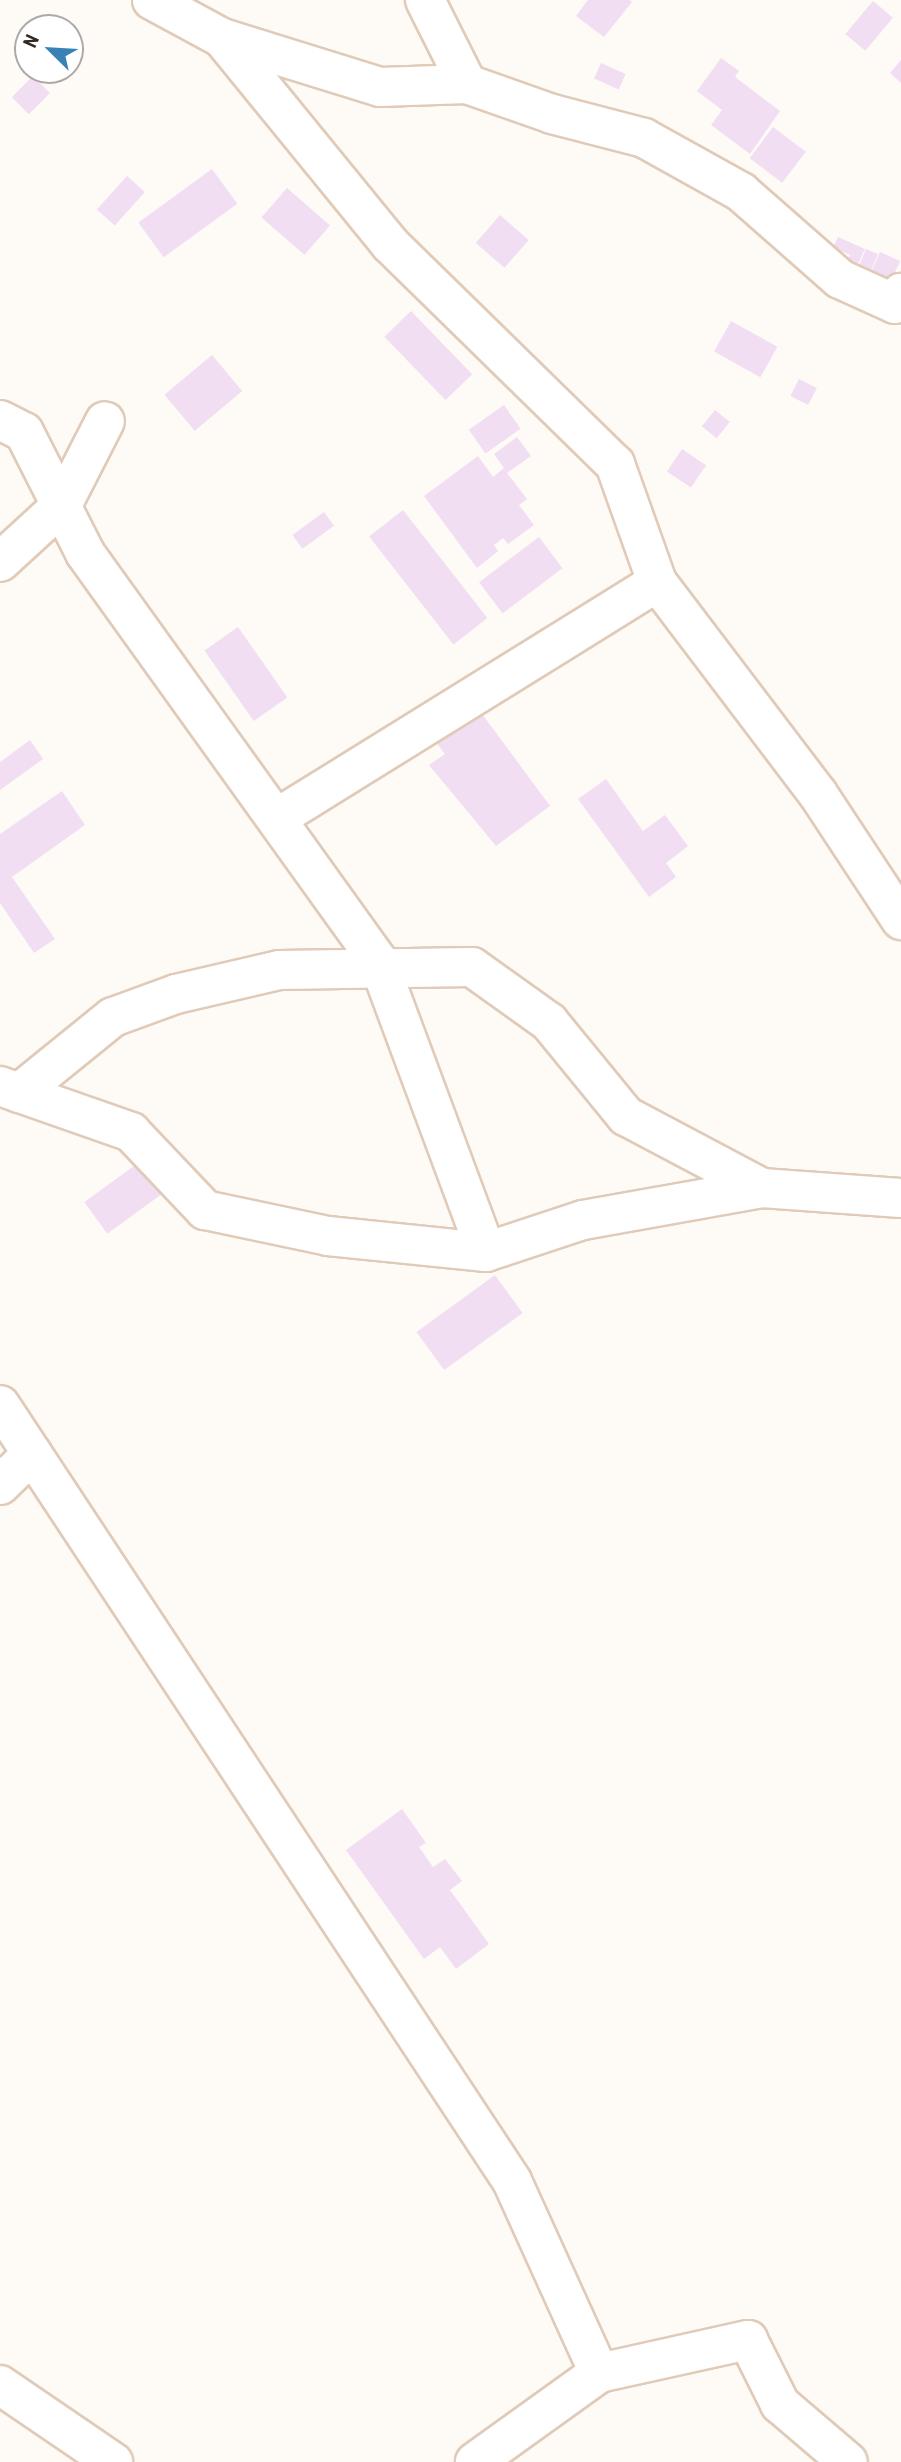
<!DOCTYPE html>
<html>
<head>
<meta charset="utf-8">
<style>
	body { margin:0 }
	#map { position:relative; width:901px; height:2462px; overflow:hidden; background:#fefaf6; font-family:"Roboto Condensed",sans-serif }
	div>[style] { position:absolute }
	.building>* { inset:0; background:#f1def2; transform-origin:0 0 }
	.roads { filter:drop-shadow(2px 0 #e0cab8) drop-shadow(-2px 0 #e0cab8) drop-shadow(0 2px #e0cab8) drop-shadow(0 -2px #e0cab8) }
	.minor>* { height:38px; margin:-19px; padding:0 19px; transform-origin:19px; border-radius:19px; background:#fff }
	span { translate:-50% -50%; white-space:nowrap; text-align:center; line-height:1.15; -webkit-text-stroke:5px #fff; paint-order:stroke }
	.north { position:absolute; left:14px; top:14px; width:70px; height:70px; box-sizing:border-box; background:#fff; border:2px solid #ada9a7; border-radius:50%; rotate:294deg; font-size:19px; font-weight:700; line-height:28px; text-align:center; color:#322922 }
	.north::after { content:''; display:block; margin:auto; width:24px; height:32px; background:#3882b6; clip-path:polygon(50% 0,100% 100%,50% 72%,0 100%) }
</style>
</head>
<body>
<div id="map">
	<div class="building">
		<div style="clip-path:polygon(588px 0,630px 0,632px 2px,604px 37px,576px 16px)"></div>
		<div style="left:873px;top:1px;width:26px;height:43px;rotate:40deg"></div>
		<div style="clip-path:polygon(721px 58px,739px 71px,735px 77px,780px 111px,750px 154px,711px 125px,722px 110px,697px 91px)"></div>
		<div style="clip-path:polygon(901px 60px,901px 83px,890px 73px)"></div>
		<div style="left:601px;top:63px;width:27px;height:17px;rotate:24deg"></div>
		<div style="left:33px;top:76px;width:24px;height:30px;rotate:45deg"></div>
		<div style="left:773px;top:127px;width:41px;height:39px;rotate:37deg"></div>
		<div style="left:212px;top:169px;width:43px;height:91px;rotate:54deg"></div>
		<div style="left:127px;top:176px;width:24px;height:45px;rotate:42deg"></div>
		<div style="left:287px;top:188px;width:57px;height:39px;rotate:41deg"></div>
		<div style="left:500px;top:215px;width:38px;height:37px;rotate:41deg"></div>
		<div style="clip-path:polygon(838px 237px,865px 249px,856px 268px,846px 264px,850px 255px,833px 247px)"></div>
		<div style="left:866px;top:249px;width:13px;height:23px;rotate:23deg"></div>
		<div style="left:880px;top:252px;width:22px;height:25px;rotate:24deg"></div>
		<div style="left:411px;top:311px;width:88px;height:37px;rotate:46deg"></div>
		<div style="left:731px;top:321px;width:53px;height:35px;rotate:29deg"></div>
		<div style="left:212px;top:355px;width:47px;height:62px;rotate:50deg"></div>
		<div style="left:799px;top:379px;width:20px;height:19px;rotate:27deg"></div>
		<div style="left:504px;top:405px;width:29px;height:43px;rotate:55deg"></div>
		<div style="left:715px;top:410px;width:19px;height:21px;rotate:39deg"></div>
		<div style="clip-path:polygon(517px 437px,531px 456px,507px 473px,527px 499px,519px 505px,534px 525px,508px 544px,503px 538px,494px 545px,498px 551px,477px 568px,424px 496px,478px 456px,493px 477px,504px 468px,494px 454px)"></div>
		<div style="left:682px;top:449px;width:29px;height:27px;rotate:34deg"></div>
		<div style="left:403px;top:510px;width:137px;height:43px;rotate:52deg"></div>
		<div style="left:324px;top:512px;width:17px;height:39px;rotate:54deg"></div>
		<div style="left:539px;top:537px;width:39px;height:75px;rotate:53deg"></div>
		<div style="left:238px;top:627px;width:86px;height:41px;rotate:55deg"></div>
		<div style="clip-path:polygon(474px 703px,550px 806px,496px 846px,429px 765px,445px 754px,431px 736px)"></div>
		<div style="clip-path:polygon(30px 740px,43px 759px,0 790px,0 762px)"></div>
		<div style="clip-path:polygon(606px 779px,643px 831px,665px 815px,688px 846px,666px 863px,676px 877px,649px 897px,578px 799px)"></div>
		<div style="clip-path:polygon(62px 791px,85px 825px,12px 877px,55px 939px,34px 953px,0 903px,0 834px)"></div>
		<div style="left:145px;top:1158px;width:39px;height:75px;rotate:54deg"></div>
		<div style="left:495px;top:1275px;width:47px;height:97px;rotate:54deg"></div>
		<div style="clip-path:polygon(402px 1809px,426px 1843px,419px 1847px,433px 1867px,445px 1859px,462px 1881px,450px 1890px,489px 1944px,456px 1969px,440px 1947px,424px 1959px,346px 1850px)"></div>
	</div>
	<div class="roads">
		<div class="minor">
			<div style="left:152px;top:0;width:80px;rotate:28.5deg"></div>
			<div style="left:222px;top:38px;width:165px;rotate:17.2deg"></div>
			<div style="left:380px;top:87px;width:87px;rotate:-2deg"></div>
			<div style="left:467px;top:84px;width:90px;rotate:19.4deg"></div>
			<div style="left:552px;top:114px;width:95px;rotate:14.6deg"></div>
			<div style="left:644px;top:138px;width:111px;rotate:29.1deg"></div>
			<div style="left:741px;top:192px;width:132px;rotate:41.3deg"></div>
			<div style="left:840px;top:279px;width:60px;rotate:24.4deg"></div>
			<div style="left:895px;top:304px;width:13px;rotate:-61deg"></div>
			<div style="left:425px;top:0;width:94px;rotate:63.4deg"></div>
			<div style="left:222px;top:38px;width:266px;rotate:50.8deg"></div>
			<div style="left:390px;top:244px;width:315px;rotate:44.4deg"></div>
			<div style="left:615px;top:464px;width:125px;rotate:70.4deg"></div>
			<div style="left:657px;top:582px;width:266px;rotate:52.8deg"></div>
			<div style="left:818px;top:794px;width:151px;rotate:56.6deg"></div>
			<div style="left:0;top:420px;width:27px;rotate:27deg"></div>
			<div style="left:24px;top:432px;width:136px;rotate:63.2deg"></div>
			<div style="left:85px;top:553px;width:502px;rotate:54.32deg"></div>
			<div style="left:378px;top:961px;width:310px;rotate:69.6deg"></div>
			<div style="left:0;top:562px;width:84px;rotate:-42.6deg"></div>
			<div style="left:62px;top:505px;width:94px;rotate:-62.9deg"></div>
			<div style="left:277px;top:818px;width:447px;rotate:-31.8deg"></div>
			<div style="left:0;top:1086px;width:139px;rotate:19.3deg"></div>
			<div style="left:131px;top:1132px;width:108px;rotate:46.5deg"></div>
			<div style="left:205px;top:1210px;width:126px;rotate:11.9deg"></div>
			<div style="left:328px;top:1236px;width:159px;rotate:5.8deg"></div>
			<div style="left:486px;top:1252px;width:102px;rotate:-18.3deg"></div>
			<div style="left:583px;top:1220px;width:182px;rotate:-10.1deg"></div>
			<div style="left:762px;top:1188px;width:139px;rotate:4.1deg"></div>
			<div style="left:19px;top:1093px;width:121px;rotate:-39deg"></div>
			<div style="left:113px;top:1017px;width:67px;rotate:-20.1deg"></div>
			<div style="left:176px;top:994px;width:106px;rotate:-13.1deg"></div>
			<div style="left:279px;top:970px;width:193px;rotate:-0.9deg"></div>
			<div style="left:472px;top:967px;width:95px;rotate:35.5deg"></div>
			<div style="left:549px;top:1022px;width:122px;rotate:50.7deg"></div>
			<div style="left:626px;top:1116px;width:154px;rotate:27.9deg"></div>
			<div style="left:0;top:1405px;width:930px;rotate:56.58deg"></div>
			<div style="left:512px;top:2181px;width:211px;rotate:65.6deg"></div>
			<div style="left:599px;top:2373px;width:153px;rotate:144.3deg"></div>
			<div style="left:0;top:1485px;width:45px;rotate:-44.1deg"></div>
			<div style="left:599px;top:2373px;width:153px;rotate:-12.5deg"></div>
			<div style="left:748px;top:2340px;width:72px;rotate:63.4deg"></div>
			<div style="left:780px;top:2404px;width:89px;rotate:40.5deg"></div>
			<div style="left:0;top:2385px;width:137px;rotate:34.3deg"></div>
		</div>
	</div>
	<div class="north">N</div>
</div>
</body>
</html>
